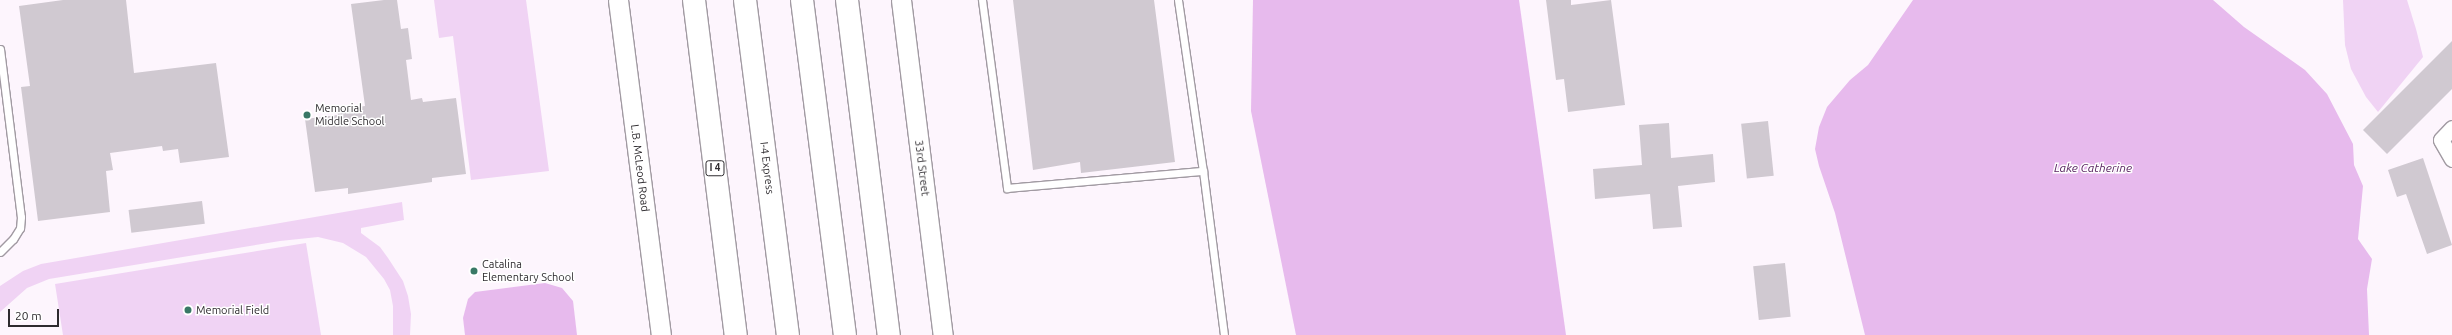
<!DOCTYPE html>
<html>
<head>
<meta charset="utf-8">
<style>
	body { margin:0 }
	#map { position:relative; width:2452px; height:335px; overflow:hidden; background:#fdf5fd; font-family:Ubuntu,sans-serif }
	div>[style] { position:absolute }
	.green>* { inset:0; background:#f0d3f4 }
	.water>* { inset:0; background:#e7baed }
	.building>* { inset:0; background:#d0c9d1; transform-origin:0 0 }
	.roads { filter:drop-shadow(1px 0 #a19aa2) drop-shadow(-1px 0 #a19aa2) drop-shadow(0 1px #a19aa2) drop-shadow(0 -1px #a19aa2) }
	.service>* { height:7px; margin:-3.5px; padding:0 3.5px; transform-origin:3.5px; border-radius:3.5px; background:#fff }
	.minor>* { height:15px; margin:-7.5px; padding:0 7.5px; transform-origin:7.5px; border-radius:7.5px; background:#fff }
	.tertiary>* { height:19px; margin:-9.5px; padding:0 9.5px; transform-origin:9.5px; border-radius:9.5px; background:#fff }
	.motorway>* { height:22px; margin:-11px; padding:0 11px; transform-origin:11px; border-radius:11px; background:#fff }
	.dots>* { width:11px; height:11px; translate:-50% -50%; box-sizing:border-box; border:2px solid #fff; border-radius:50% }
	span { translate:-50% -50%; white-space:nowrap; text-align:center; line-height:1.15; -webkit-text-stroke:3px #fff; paint-order:stroke }
	.shield-label span { padding:1px 3px; background:#fff; border:1px solid; border-radius:3px; -webkit-text-stroke-width:0 }
	.shield-label { font-size:10px; color:#2e2b2f; font-weight:700 }
	.poi-label { font-size:11px; color:#2e2b2f }
	.left { translate:0 -50%; text-align:left }
	.street-label { font-size:11px; color:#2e2b2f }
	.water-label { font-size:12px; color:#592461; font-style:italic }
	.scale { position:absolute; left:8px; top:309px; width:51px; height:18px; box-sizing:border-box; border:2px solid #2e2b2f; border-top:0; padding-left:5px; font-size:12px; line-height:14px; white-space:nowrap; color:#2e2b2f; -webkit-text-stroke:3px #fff; paint-order:stroke }
</style>
</head>
<body>
<div id="map">
	<div class="green">
		<div style="clip-path:polygon(434px 0,526px 0,549px 171px,471px 180px,453px 36px,439px 38px)"></div>
		<div style="clip-path:polygon(2343px 0,2407px 0,2416px 29px,2423px 57px,2378px 112px,2366px 97px,2351px 69px,2345px 45px)"></div>
		<div style="clip-path:polygon(402px 202px,404px 220px,361px 228px,361px 233px,380px 247px,388px 258px,403px 281px,408px 296px,411px 314px,410px 335px,393px 335px,393px 306px,390px 290px,384px 279px,366px 257px,343px 243px,318px 237px,280px 241px,49px 279px,27px 288px,0 312px,0 286px,23px 271px,41px 264px)"></div>
		<div style="clip-path:polygon(306px 243px,321px 335px,63px 335px,55px 284px)"></div>
	</div>
	<div class="water">
		<div style="clip-path:polygon(1253px 0,1519px 0,1566px 335px,1296px 335px,1251px 111px)"></div>
		<div style="clip-path:polygon(1913px 0,2213px 0,2244px 27px,2305px 70px,2327px 94px,2353px 144px,2354px 165px,2363px 186px,2358px 239px,2372px 259px,2367px 289px,2369px 335px,1865px 335px,1835px 213px,1819px 166px,1815px 149px,1819px 127px,1827px 107px,1850px 80px,1868px 65px)"></div>
		<div style="clip-path:polygon(545px 283px,562px 288px,573px 301px,577px 335px,465px 335px,463px 318px,468px 299px,475px 292px)"></div>
	</div>
	<div class="building">
		<div style="clip-path:polygon(63px 0,126px 0,134px 73px,216px 63px,229px 157px,180px 163px,178px 149px,163px 151px,162px 146px,110px 153px,113px 170px,106px 171px,110px 212px,38px 221px,21px 87px,30px 86px,19px 6px)"></div>
		<div style="clip-path:polygon(384px 0,397px 0,401px 29px,408px 28px,412px 59px,406px 60px,411px 100px,422px 98px,423px 102px,456px 98px,466px 174px,432px 178px,432px 182px,348px 194px,348px 188px,315px 192px,305px 119px,338px 115px,337px 110px,365px 106px,351px 4px)"></div>
		<div style="clip-path:polygon(1013px 0,1154px 0,1175px 162px,1081px 173px,1080px 162px,1033px 170px)"></div>
		<div style="clip-path:polygon(1546px 0,1571px 0,1571px 5px,1611px 0,1625px 105px,1568px 112px,1564px 79px,1556px 80px)"></div>
		<div style="clip-path:polygon(2452px 41px,2452px 89px,2387px 154px,2363px 130px)"></div>
		<div style="left:1768px;top:121px;width:55px;height:27px;rotate:84deg"></div>
		<div style="clip-path:polygon(1669px 123px,1671px 158px,1713px 154px,1715px 182px,1678px 186px,1682px 227px,1653px 229px,1650px 194px,1595px 199px,1593px 169px,1642px 165px,1639px 125px)"></div>
		<div style="clip-path:polygon(2423px 158px,2452px 245px,2427px 254px,2406px 194px,2397px 197px,2388px 170px)"></div>
		<div style="left:202px;top:201px;width:23px;height:74px;rotate:83deg"></div>
		<div style="left:1785px;top:263px;width:54px;height:32px;rotate:84deg"></div>
	</div>
	<div class="roads">
		<div class="service">
			<div style="left:982px;top:0;width:190px;rotate:82.4deg"></div>
			<div style="left:1007px;top:188px;width:197px;rotate:-5deg"></div>
			<div style="left:1203px;top:171px;width:165px;rotate:82.7deg"></div>
			<div style="left:1178px;top:0;width:173px;rotate:81.7deg"></div>
			<div style="left:0;top:49px;width:169px;rotate:82.9deg"></div>
			<div style="left:21px;top:217px;width:11px;rotate:95deg"></div>
			<div style="left:20px;top:228px;width:13px;rotate:122deg"></div>
			<div style="left:13px;top:239px;width:18px;rotate:135deg"></div>
		</div>
		<div class="minor">
			<div style="left:2452px;top:128px;width:16px;rotate:133deg"></div>
			<div style="left:2441px;top:140px;width:22px;rotate:60deg"></div>
		</div>
		<div class="tertiary">
			<div style="left:618px;top:0;width:338px;rotate:82.7deg"></div>
			<div style="left:901px;top:0;width:338px;rotate:82.9deg"></div>
		</div>
		<div class="motorway">
			<div style="left:694px;top:0;width:338px;rotate:82.9deg"></div>
			<div style="left:745px;top:0;width:338px;rotate:82.7deg"></div>
			<div style="left:802px;top:0;width:338px;rotate:82.7deg"></div>
			<div style="left:847px;top:0;width:338px;rotate:82.9deg"></div>
		</div>
	</div>
	<div class="dots">
		<div style="left:307px;top:115px;background:#397866"></div>
		<div style="left:474px;top:271px;background:#397866"></div>
		<div style="left:188px;top:310px;background:#397866"></div>
	</div>
	<div class="shield-label">
		<span style="left:715px;top:168px">I 4</span>
	</div>
	<div class="poi-label">
		<span class="left" style="left:315px;top:115px">Memorial<br>Middle School</span>
		<span class="left" style="left:482px;top:271px">Catalina<br>Elementary School</span>
		<span class="left" style="left:196px;top:310px">Memorial Field</span>
	</div>
	<div class="street-label">
		<span style="left:640px;top:168px;rotate:83deg">L.B. McLeod Road</span>
		<span style="left:767px;top:168px;rotate:83deg">I-4 Express</span>
		<span style="left:922px;top:168px;rotate:83deg">33rd Street</span>
	</div>
	<div class="water-label">
		<span style="left:2093px;top:168px">Lake Catherine</span>
	</div>
	<div class="scale">20 m</div>
</div>
</body>
</html>
